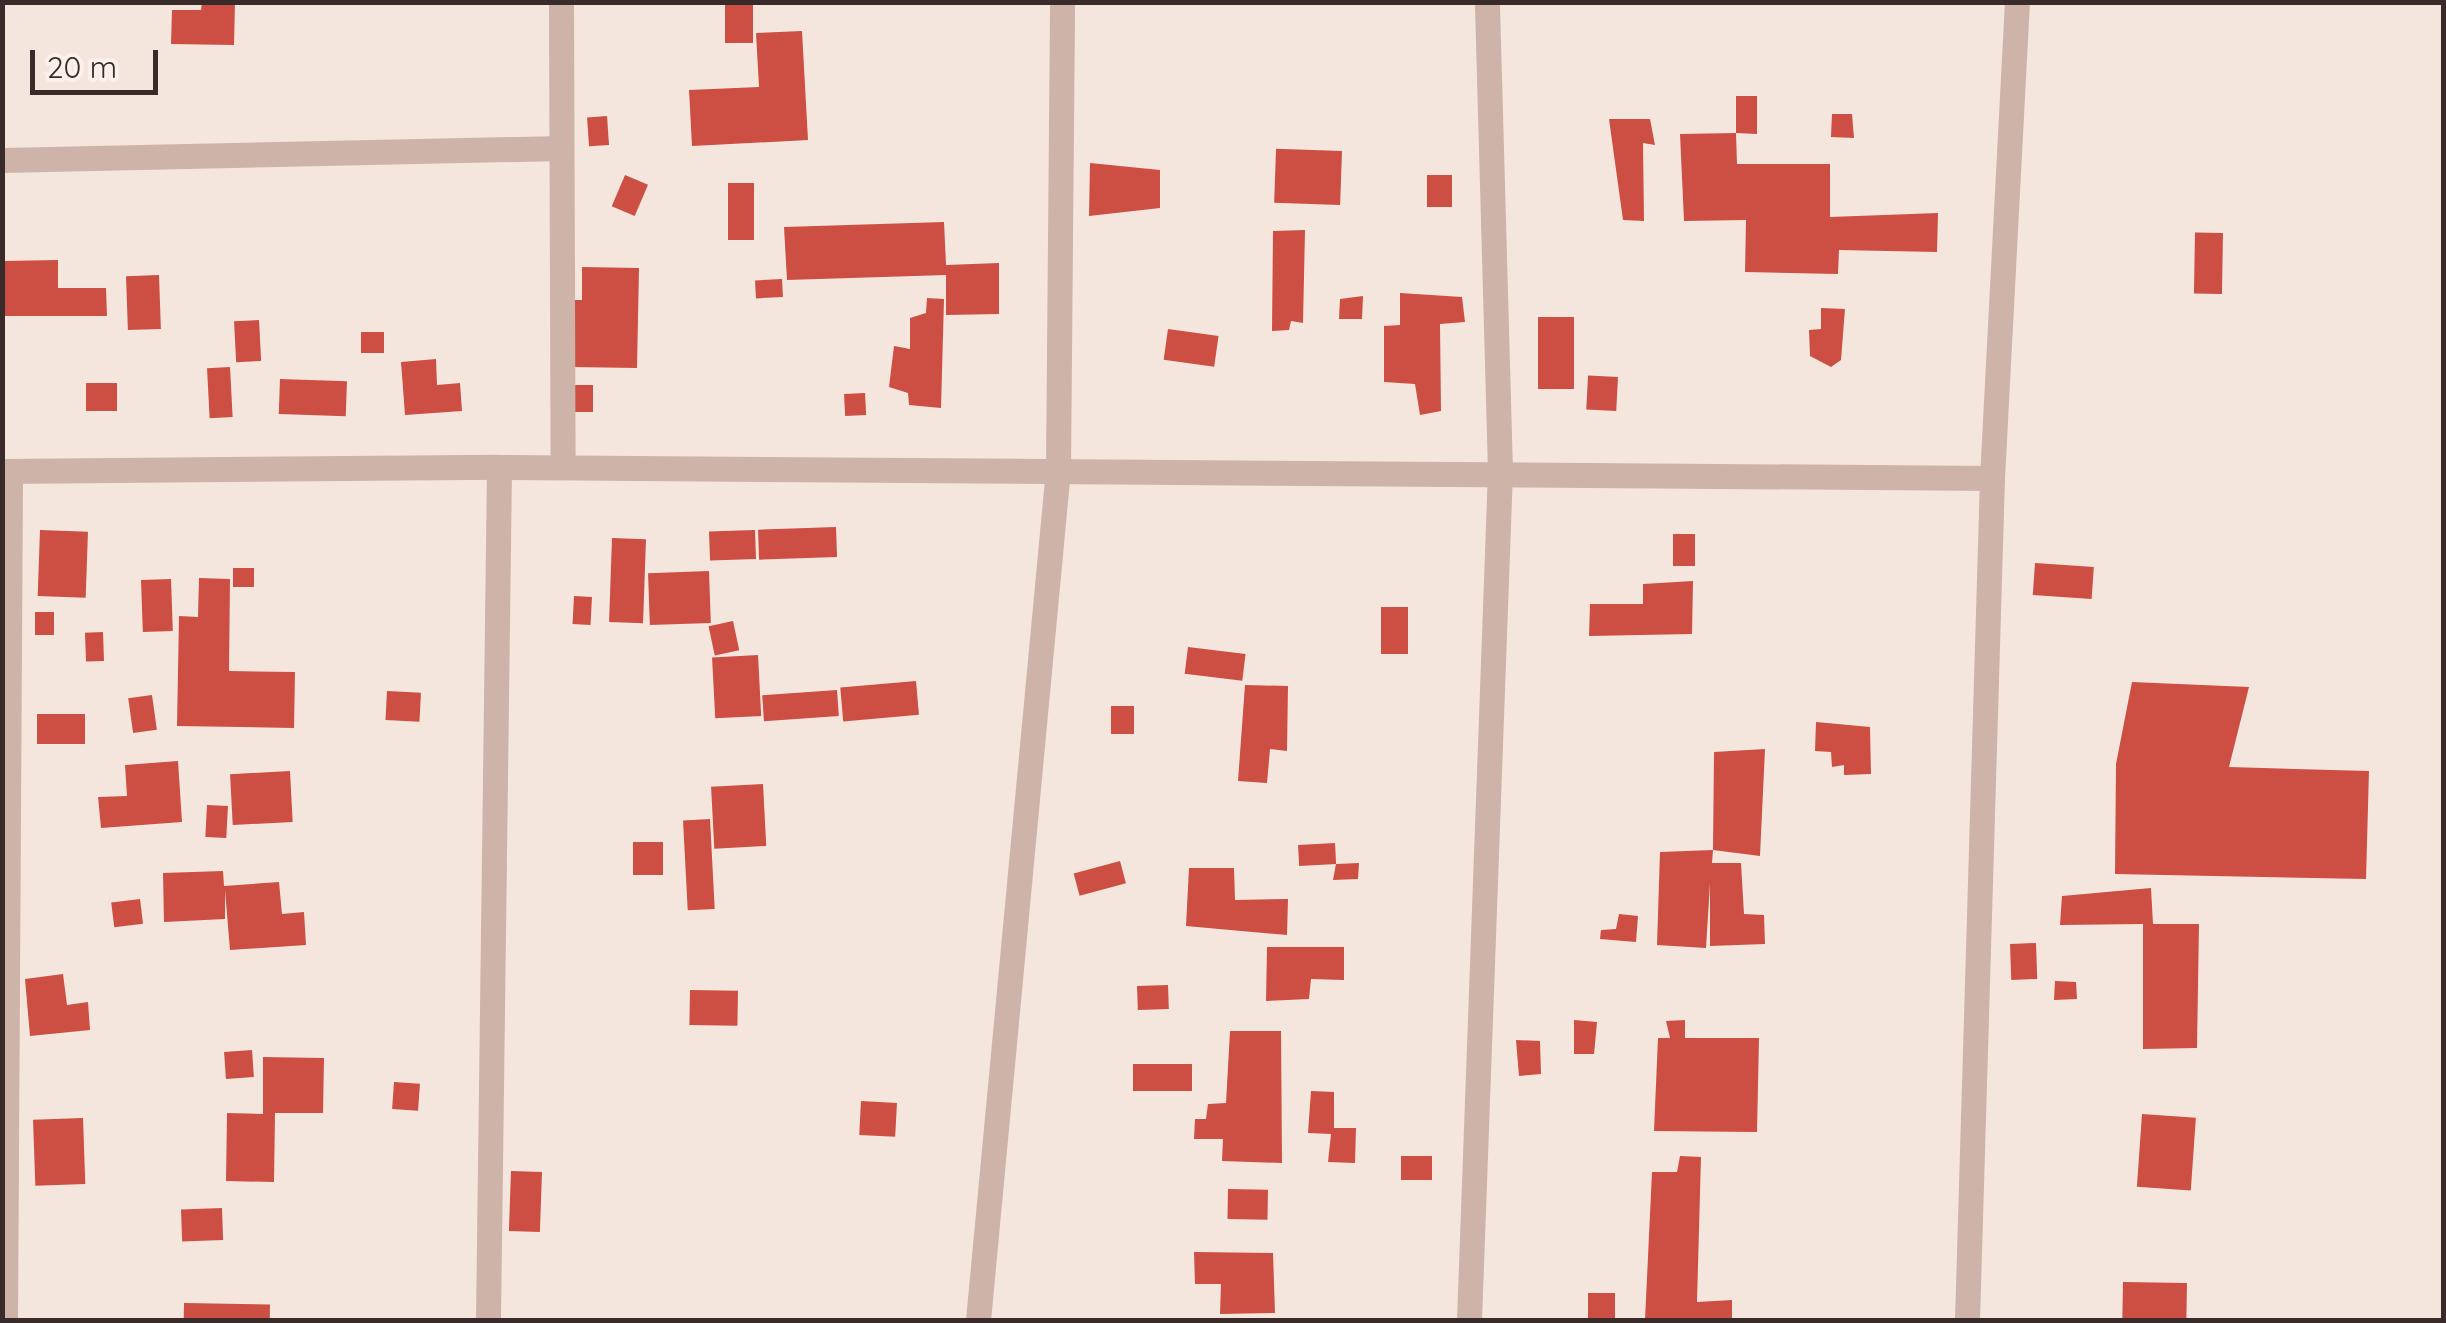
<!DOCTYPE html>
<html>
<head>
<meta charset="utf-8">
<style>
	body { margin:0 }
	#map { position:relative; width:2446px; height:1323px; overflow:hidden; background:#f4e6dd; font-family:Quicksand,sans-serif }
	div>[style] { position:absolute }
	.building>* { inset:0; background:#cd4e42; transform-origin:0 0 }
	.street>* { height:25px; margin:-12.5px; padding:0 12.5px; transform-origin:12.5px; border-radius:12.5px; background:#cdb3a8 }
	span { translate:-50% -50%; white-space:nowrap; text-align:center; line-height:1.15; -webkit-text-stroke:10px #fbf0ea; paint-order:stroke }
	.frame { position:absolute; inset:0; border:5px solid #392b29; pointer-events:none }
	.scale { position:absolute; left:30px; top:50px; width:128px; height:45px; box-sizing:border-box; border:5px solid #392b29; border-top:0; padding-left:12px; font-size:30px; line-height:35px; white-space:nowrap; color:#392b29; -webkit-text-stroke:8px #fbf0ea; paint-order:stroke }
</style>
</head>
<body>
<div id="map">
	<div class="building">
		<div style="clip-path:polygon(202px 2px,235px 2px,234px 45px,171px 44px,172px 10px,201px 10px)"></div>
		<div style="left:725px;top:2px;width:28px;height:41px"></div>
		<div style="clip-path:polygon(802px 31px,808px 140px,692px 146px,689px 90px,759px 87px,756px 33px)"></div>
		<div style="clip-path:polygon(1736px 96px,1757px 96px,1757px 134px,1736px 133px,1737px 164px,1830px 164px,1830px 217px,1938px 213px,1937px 252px,1839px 250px,1838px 274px,1745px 272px,1746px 220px,1684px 221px,1680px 134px,1736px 133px)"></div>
		<div style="clip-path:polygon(1832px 114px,1852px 114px,1854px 138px,1831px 137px)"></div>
		<div style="left:607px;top:116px;width:29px;height:20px;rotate:86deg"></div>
		<div style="clip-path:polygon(1609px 119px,1650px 119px,1655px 145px,1643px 143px,1644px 221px,1623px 220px)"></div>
		<div style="left:1342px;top:151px;width:54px;height:66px;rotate:92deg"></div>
		<div style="clip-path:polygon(1090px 163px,1160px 170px,1160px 208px,1089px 216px)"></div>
		<div style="left:625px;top:175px;width:25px;height:34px;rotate:23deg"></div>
		<div style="left:1427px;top:175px;width:25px;height:32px"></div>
		<div style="left:728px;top:183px;width:26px;height:57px"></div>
		<div style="clip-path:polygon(944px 222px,946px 265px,999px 263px,999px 314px,946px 315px,946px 275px,787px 280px,784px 227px)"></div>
		<div style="clip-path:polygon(1305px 230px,1303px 323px,1291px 321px,1289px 330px,1272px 331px,1273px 231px)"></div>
		<div style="left:2223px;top:233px;width:61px;height:28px;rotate:91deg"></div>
		<div style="clip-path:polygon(58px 260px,58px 288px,106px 288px,107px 316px,4px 316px,4px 261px)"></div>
		<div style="clip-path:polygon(582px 267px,639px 268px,637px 368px,572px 367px,572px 300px,582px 300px)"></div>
		<div style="left:159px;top:275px;width:54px;height:33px;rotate:88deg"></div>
		<div style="left:782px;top:279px;width:18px;height:27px;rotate:87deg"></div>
		<div style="clip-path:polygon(1400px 293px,1462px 297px,1465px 322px,1440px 324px,1441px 411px,1420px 415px,1415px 384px,1384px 382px,1384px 326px,1400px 325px)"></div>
		<div style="clip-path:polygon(1363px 296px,1362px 319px,1339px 319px,1340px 299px)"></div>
		<div style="clip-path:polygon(927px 298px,944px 299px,941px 408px,909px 405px,908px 393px,889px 387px,894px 346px,910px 349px,910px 318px,926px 313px)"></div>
		<div style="clip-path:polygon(1821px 308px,1845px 309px,1841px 360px,1831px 367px,1810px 356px,1809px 330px,1821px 329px)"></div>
		<div style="left:1538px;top:317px;width:36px;height:72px"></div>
		<div style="left:259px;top:320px;width:41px;height:25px;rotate:87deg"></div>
		<div style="left:1168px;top:329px;width:51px;height:31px;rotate:8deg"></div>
		<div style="left:361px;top:332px;width:23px;height:21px"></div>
		<div style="clip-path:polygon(436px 359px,437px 385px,460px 383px,462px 411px,405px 415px,401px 362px)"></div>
		<div style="left:230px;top:367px;width:50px;height:23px;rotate:87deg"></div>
		<div style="left:1618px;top:377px;width:34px;height:30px;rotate:93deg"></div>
		<div style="left:280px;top:379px;width:67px;height:35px;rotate:2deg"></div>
		<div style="left:117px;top:383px;width:28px;height:31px;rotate:90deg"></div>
		<div style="left:593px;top:385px;width:27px;height:26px;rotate:90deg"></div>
		<div style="left:865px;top:393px;width:22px;height:21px;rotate:87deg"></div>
		<div style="left:836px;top:527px;width:30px;height:78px;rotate:88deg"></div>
		<div style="left:40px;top:530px;width:48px;height:66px;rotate:2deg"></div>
		<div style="left:755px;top:530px;width:29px;height:46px;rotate:88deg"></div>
		<div style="left:1673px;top:534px;width:22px;height:32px"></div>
		<div style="left:612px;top:538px;width:34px;height:84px;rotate:2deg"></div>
		<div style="left:2035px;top:563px;width:59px;height:32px;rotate:4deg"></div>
		<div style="left:254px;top:568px;width:19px;height:21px;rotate:90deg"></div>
		<div style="left:709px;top:571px;width:52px;height:61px;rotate:88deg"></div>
		<div style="clip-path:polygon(199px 578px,230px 579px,229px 671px,295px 672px,294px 728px,177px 726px,179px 616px,198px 617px)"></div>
		<div style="left:171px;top:579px;width:52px;height:30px;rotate:88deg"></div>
		<div style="clip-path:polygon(1693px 581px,1692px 634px,1589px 636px,1590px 604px,1643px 604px,1643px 584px)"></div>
		<div style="left:574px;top:596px;width:18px;height:28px;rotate:3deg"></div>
		<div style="left:1381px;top:607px;width:27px;height:47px"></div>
		<div style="left:35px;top:612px;width:19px;height:23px"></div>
		<div style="left:733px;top:621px;width:30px;height:25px;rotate:78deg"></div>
		<div style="left:103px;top:632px;width:29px;height:18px;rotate:88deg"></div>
		<div style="left:1188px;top:647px;width:58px;height:27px;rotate:7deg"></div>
		<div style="left:758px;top:655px;width:61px;height:46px;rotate:87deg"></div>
		<div style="left:916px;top:681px;width:34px;height:76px;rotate:85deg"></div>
		<div style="clip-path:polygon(2132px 682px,2249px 687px,2229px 767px,2369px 771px,2366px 879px,2115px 874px,2116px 764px)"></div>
		<div style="clip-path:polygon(1245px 685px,1288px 686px,1287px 751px,1270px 749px,1267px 783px,1238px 781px)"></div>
		<div style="left:837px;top:690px;width:26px;height:75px;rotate:86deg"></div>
		<div style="left:387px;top:691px;width:34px;height:29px;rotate:3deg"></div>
		<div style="left:152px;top:695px;width:35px;height:24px;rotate:82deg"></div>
		<div style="left:1134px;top:706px;width:28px;height:23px;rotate:90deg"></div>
		<div style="left:37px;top:714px;width:48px;height:30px"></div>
		<div style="clip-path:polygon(1816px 722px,1870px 727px,1871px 774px,1844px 775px,1844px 765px,1832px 767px,1831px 752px,1815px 751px)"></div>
		<div style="clip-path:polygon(1765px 749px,1760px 856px,1713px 850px,1712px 863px,1741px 863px,1744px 914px,1764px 915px,1765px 944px,1710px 946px,1710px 883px,1706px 948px,1657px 945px,1660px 852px,1713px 850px,1714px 752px)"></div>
		<div style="clip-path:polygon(178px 761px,182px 822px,101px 828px,98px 797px,127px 796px,125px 765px)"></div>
		<div style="left:290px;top:771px;width:51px;height:60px;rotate:87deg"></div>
		<div style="left:763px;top:784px;width:62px;height:52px;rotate:87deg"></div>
		<div style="left:207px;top:805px;width:21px;height:32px;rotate:3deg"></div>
		<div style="left:710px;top:819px;width:90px;height:27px;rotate:87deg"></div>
		<div style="left:663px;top:842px;width:33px;height:30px;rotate:90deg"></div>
		<div style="left:1335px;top:843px;width:21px;height:37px;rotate:87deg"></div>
		<div style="left:1120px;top:861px;width:23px;height:48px;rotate:75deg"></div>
		<div style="clip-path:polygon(1359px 863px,1358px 879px,1333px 880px,1336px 864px)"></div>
		<div style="clip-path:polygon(1189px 868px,1234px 868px,1235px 900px,1288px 899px,1287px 935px,1186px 926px)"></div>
		<div style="clip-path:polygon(223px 871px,224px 886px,279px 882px,282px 914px,304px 912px,306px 945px,230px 950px,225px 890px,225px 919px,164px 922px,163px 873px)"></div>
		<div style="clip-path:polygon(2151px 888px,2153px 924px,2199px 924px,2197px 1048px,2143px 1049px,2143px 924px,2060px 925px,2062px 896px)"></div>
		<div style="left:140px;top:899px;width:25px;height:29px;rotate:83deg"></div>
		<div style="clip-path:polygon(1619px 914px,1638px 916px,1636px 942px,1600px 939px,1601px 930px,1616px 929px)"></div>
		<div style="left:2036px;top:943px;width:36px;height:26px;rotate:88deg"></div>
		<div style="clip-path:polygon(1267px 947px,1344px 947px,1344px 980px,1311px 979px,1309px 999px,1266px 1001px)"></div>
		<div style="clip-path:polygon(63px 974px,67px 1005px,88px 1002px,90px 1030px,30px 1036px,25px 979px)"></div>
		<div style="clip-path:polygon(2055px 981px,2076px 982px,2077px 999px,2054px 1000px)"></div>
		<div style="left:1168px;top:985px;width:24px;height:31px;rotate:88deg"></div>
		<div style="left:690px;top:990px;width:48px;height:35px;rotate:1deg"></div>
		<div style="clip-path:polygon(1574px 1020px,1597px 1022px,1594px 1054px,1574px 1054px)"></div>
		<div style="clip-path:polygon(1685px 1020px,1685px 1038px,1759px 1038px,1757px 1132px,1654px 1131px,1658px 1038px,1670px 1038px,1666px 1021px)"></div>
		<div style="clip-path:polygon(1230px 1031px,1281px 1031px,1282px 1163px,1222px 1161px,1223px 1139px,1194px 1139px,1195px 1119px,1206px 1119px,1208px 1104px,1226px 1103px)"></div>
		<div style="clip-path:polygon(1516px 1040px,1540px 1041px,1541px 1074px,1519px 1076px)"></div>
		<div style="left:252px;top:1050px;width:27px;height:28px;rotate:86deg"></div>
		<div style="clip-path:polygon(263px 1057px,324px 1058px,323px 1113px,275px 1113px,274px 1182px,226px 1181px,227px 1113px,263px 1114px)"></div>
		<div style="left:1192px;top:1064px;width:27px;height:59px;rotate:90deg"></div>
		<div style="left:394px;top:1082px;width:26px;height:27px;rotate:4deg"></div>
		<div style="clip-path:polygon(1311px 1091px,1334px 1092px,1334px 1128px,1356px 1128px,1355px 1163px,1328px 1162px,1331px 1134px,1308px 1133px)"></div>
		<div style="left:861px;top:1101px;width:36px;height:34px;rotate:3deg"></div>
		<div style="left:2142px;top:1114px;width:54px;height:73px;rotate:4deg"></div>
		<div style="left:83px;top:1118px;width:66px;height:50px;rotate:88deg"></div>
		<div style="left:1432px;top:1156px;width:24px;height:31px;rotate:90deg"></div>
		<div style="clip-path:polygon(1680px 1156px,1701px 1157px,1697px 1302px,1732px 1300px,1732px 1320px,1645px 1320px,1652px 1172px,1677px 1172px)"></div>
		<div style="left:511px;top:1171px;width:31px;height:60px;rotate:2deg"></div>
		<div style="left:1228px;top:1189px;width:40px;height:30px;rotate:1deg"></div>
		<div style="left:222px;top:1208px;width:32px;height:41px;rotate:88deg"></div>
		<div style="clip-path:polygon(1194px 1252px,1273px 1253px,1275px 1313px,1220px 1314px,1221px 1284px,1195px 1284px)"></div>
		<div style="left:2123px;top:1282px;width:64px;height:38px;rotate:1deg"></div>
		<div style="left:1615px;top:1293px;width:27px;height:27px;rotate:90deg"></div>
		<div style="left:184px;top:1303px;width:86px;height:17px;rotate:1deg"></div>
	</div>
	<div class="street">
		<div style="left:561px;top:2px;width:465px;rotate:89.8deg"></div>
		<div style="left:2px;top:160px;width:559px;rotate:-1.23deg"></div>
		<div style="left:2px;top:471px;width:497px;rotate:-0.5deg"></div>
		<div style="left:499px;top:467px;width:1493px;rotate:0.42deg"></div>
		<div style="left:5px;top:1320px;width:849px;rotate:-89.66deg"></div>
		<div style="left:488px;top:1320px;width:853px;rotate:-89.26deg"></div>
		<div style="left:978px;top:1320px;width:855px;rotate:-84.63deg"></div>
		<div style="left:1058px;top:469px;width:467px;rotate:-89.5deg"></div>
		<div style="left:1469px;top:1320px;width:850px;rotate:-87.91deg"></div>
		<div style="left:1500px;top:471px;width:469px;rotate:-91.6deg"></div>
		<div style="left:1967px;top:1320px;width:842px;rotate:-88.3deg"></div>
		<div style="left:1992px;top:478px;width:477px;rotate:-87deg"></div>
	</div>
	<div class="frame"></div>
	<div class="scale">20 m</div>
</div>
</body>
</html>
